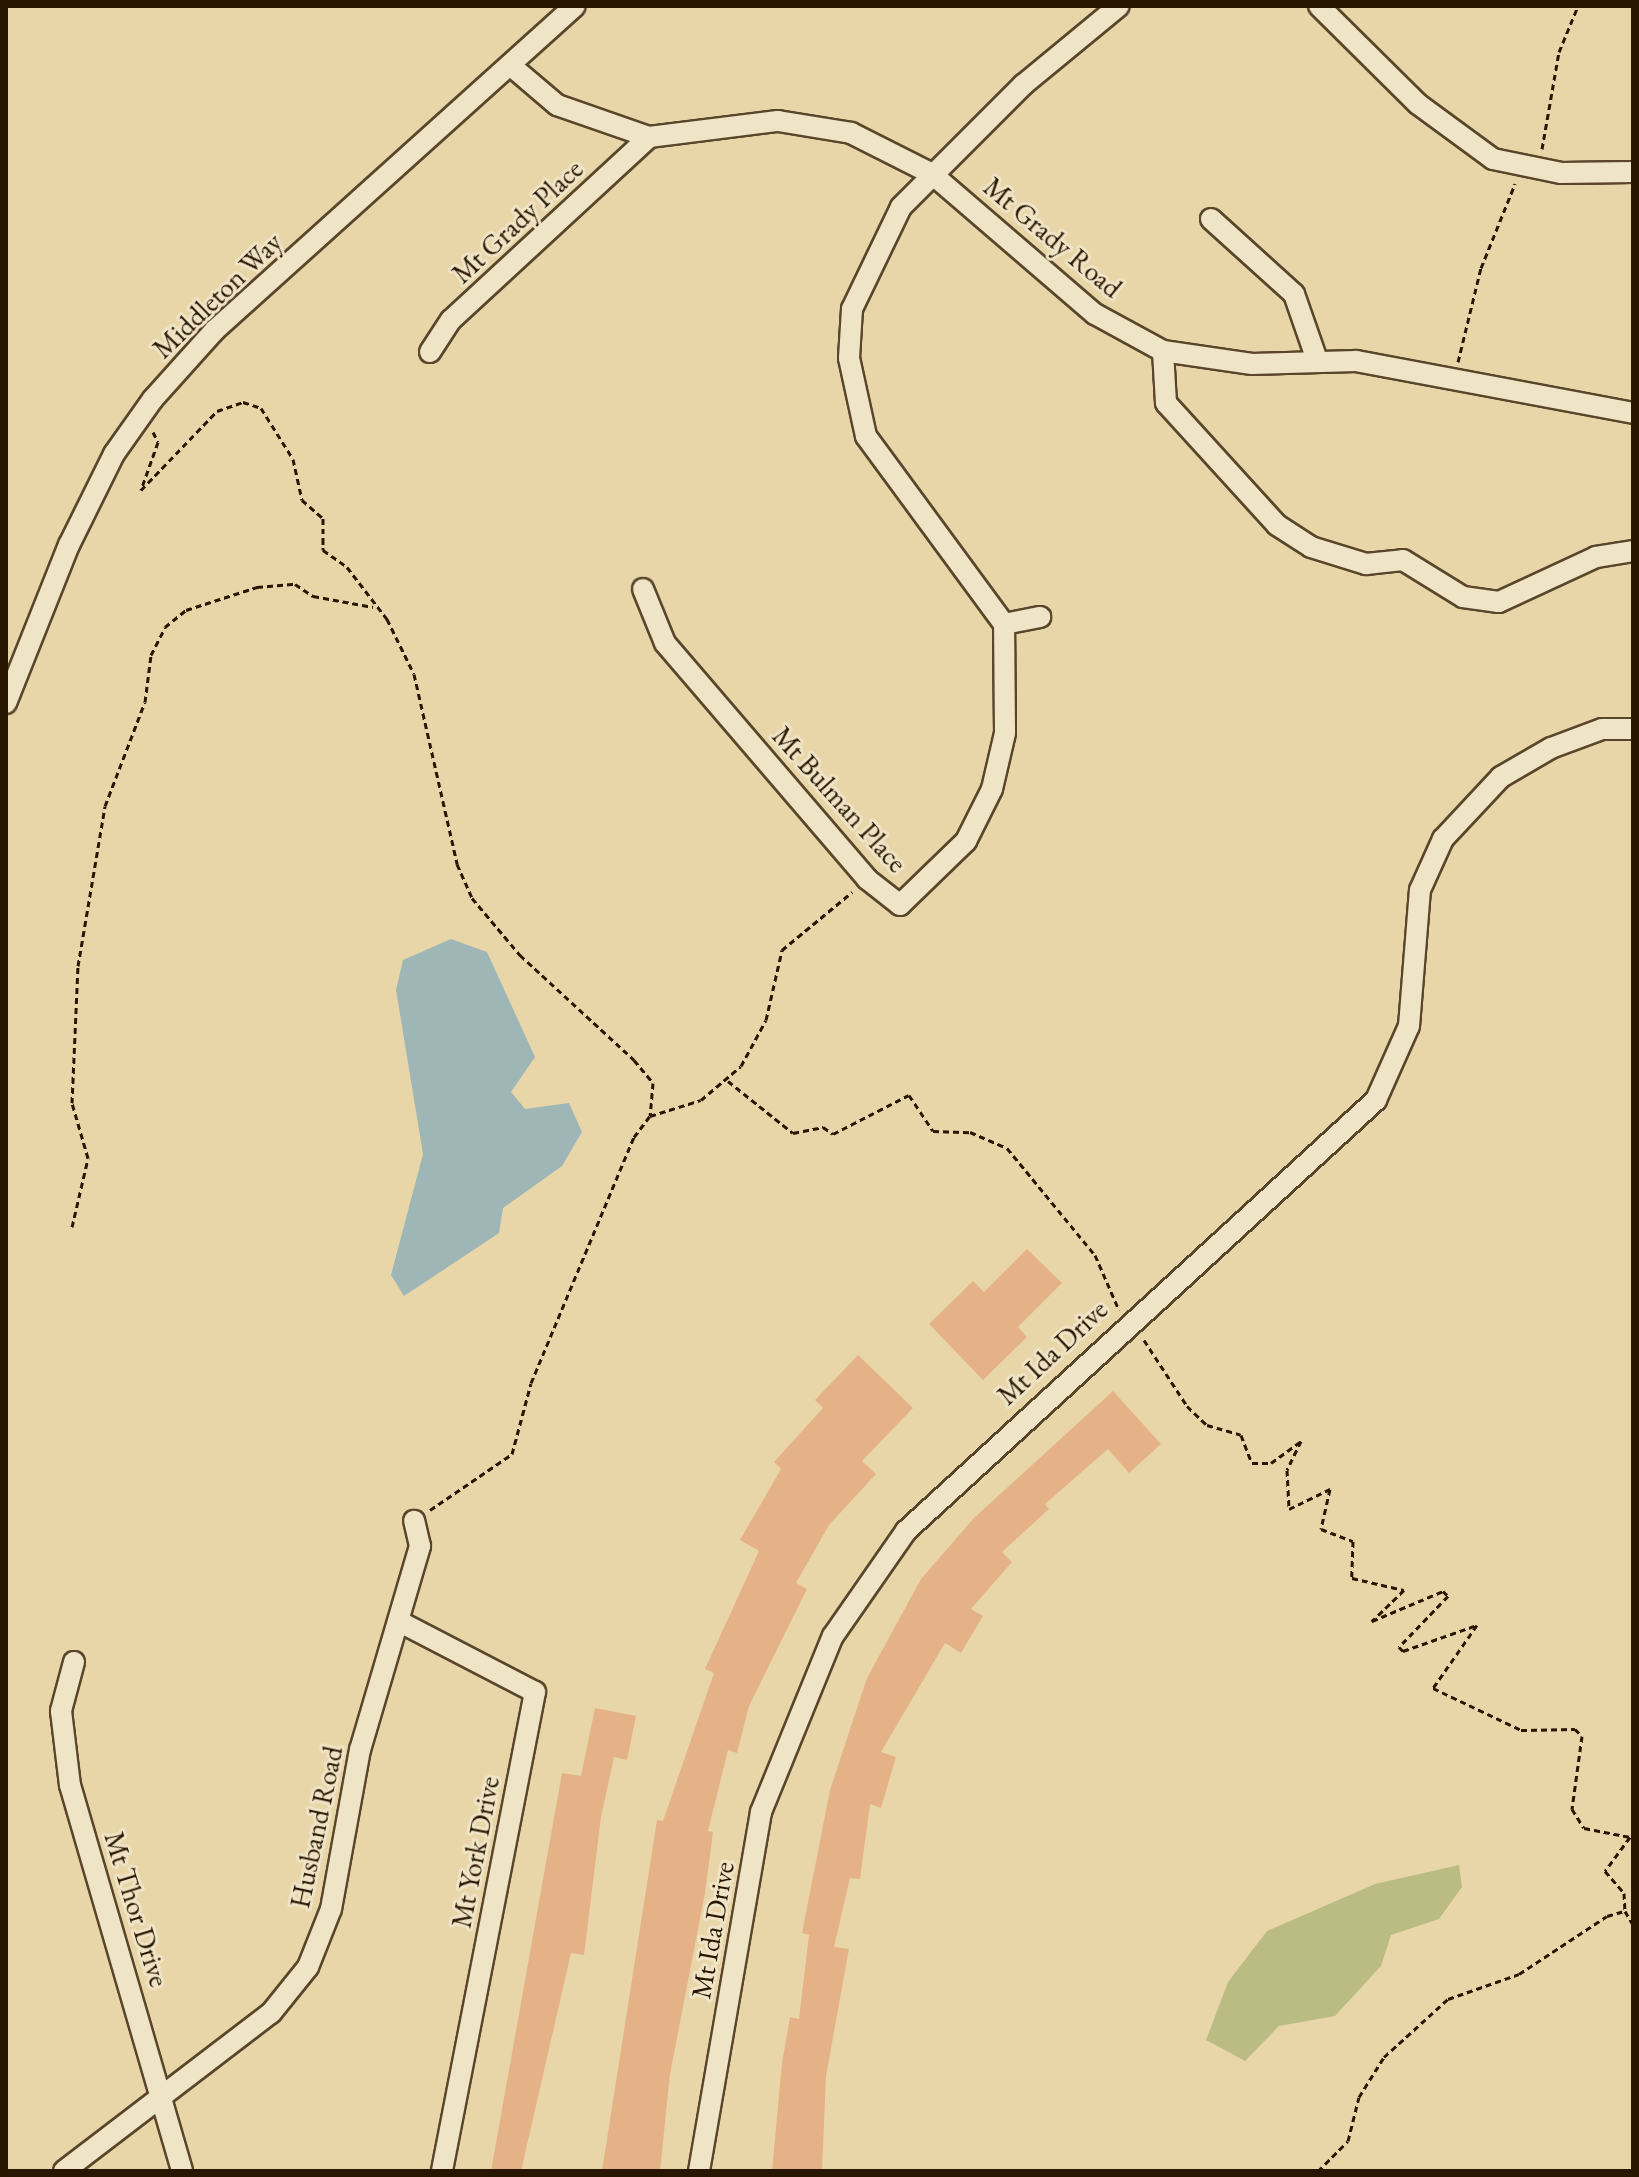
<!DOCTYPE html>
<html>
<head>
<meta charset="utf-8">
<style>
	body { margin:0 }
	#map { position:relative; width:1639px; height:2177px; overflow:hidden; background:#e8d6a9; font-family:"EB Garamond",serif }
	div>[style] { position:absolute }
	.green>* { inset:0; background:#bbbc84 }
	.water>* { inset:0; background:#9eb6b5 }
	.building>* { inset:0; background:#e5b288 }
	.path>* { height:3px; margin-top:-1.5px; transform-origin:0; background:repeating-linear-gradient(90deg,#291600 0 6px,transparent 0 10px) }
	.roads { filter:drop-shadow(2px 0 #59462a) drop-shadow(-2px 0 #59462a) drop-shadow(0 2px #59462a) drop-shadow(0 -2px #59462a) }
	.minor>* { height:20px; margin:-10px; padding:0 10px; transform-origin:10px; border-radius:10px; background:#f0e4c7 }
	span { translate:-50% -50%; white-space:nowrap; text-align:center; line-height:1.15; -webkit-text-stroke:6px #f0e4c7; paint-order:stroke }
	.street-label { font-size:28px; color:#291600 }
	.frame { position:absolute; inset:0; border:8px solid #291600; pointer-events:none }
</style>
</head>
<body>
<div id="map">
	<div class="green">
		<div style="clip-path:polygon(1459px 1865px,1462px 1887px,1439px 1919px,1391px 1935px,1381px 1966px,1335px 2016px,1279px 2026px,1245px 2061px,1206px 2040px,1228px 1982px,1267px 1931px,1375px 1884px)"></div>
	</div>
	<div class="water">
		<div style="clip-path:polygon(451px 939px,487px 952px,535px 1057px,511px 1092px,525px 1109px,569px 1103px,582px 1132px,562px 1166px,503px 1208px,499px 1233px,404px 1296px,391px 1275px,423px 1154px,396px 990px,403px 960px)"></div>
	</div>
	<div class="building">
		<div style="clip-path:polygon(1027px 1249px,1062px 1283px,1018px 1327px,1027px 1337px,983px 1380px,929px 1324px,973px 1281px,984px 1292px)"></div>
		<div style="clip-path:polygon(858px 1355px,913px 1408px,862px 1461px,876px 1474px,829px 1525px,796px 1583px,807px 1589px,749px 1706px,737px 1753px,728px 1750px,708px 1831px,713px 1832px,705px 1893px,670px 2074px,660px 2171px,602px 2171px,657px 1820px,663px 1821px,714px 1673px,705px 1669px,759px 1551px,740px 1540px,781px 1469px,774px 1462px,823px 1408px,815px 1400px)"></div>
		<div style="clip-path:polygon(1113px 1391px,1161px 1444px,1129px 1473px,1108px 1449px,1045px 1504px,1049px 1509px,1002px 1552px,1012px 1562px,971px 1609px,983px 1616px,961px 1653px,945px 1643px,881px 1752px,896px 1757px,881px 1808px,870px 1804px,860px 1879px,850px 1878px,834px 1947px,849px 1949px,826px 2076px,822px 2171px,772px 2171px,782px 2063px,790px 2017px,799px 2019px,809px 1935px,802px 1933px,830px 1790px,867px 1678px,921px 1579px,974px 1518px)"></div>
		<div style="clip-path:polygon(595px 1708px,636px 1716px,627px 1760px,614px 1757px,601px 1817px,584px 1955px,571px 1953px,521px 2171px,491px 2171px,562px 1773px,581px 1776px)"></div>
	</div>
	<div class="path">
		<div style="left:1542px;top:149px;width:98px;rotate:-80.1deg"></div>
		<div style="left:1559px;top:52px;width:50px;rotate:-67.6deg"></div>
		<div style="left:1458px;top:362px;width:97px;rotate:-76.3deg"></div>
		<div style="left:1481px;top:268px;width:91px;rotate:-68deg"></div>
		<div style="left:153px;top:432px;width:11px;rotate:63deg"></div>
		<div style="left:158px;top:442px;width:51px;rotate:109.5deg"></div>
		<div style="left:141px;top:490px;width:110px;rotate:-46.1deg"></div>
		<div style="left:217px;top:411px;width:28px;rotate:-19deg"></div>
		<div style="left:243px;top:402px;width:19px;rotate:18deg"></div>
		<div style="left:261px;top:408px;width:60px;rotate:57.9deg"></div>
		<div style="left:293px;top:459px;width:42px;rotate:77.6deg"></div>
		<div style="left:302px;top:500px;width:28px;rotate:41deg"></div>
		<div style="left:323px;top:518px;width:32px;rotate:90deg"></div>
		<div style="left:323px;top:550px;width:29px;rotate:35deg"></div>
		<div style="left:347px;top:567px;width:66px;rotate:52.4deg"></div>
		<div style="left:387px;top:619px;width:61px;rotate:63.9deg"></div>
		<div style="left:414px;top:674px;width:195px;rotate:77.2deg"></div>
		<div style="left:457px;top:864px;width:37px;rotate:66deg"></div>
		<div style="left:472px;top:898px;width:75px;rotate:49.9deg"></div>
		<div style="left:520px;top:955px;width:155px;rotate:42.6deg"></div>
		<div style="left:634px;top:1060px;width:30px;rotate:50deg"></div>
		<div style="left:653px;top:1083px;width:33px;rotate:95deg"></div>
		<div style="left:728px;top:1081px;width:83px;rotate:38.7deg"></div>
		<div style="left:793px;top:1133px;width:31px;rotate:-11deg"></div>
		<div style="left:823px;top:1127px;width:12px;rotate:35deg"></div>
		<div style="left:833px;top:1134px;width:85px;rotate:-27.2deg"></div>
		<div style="left:909px;top:1095px;width:43px;rotate:56.3deg"></div>
		<div style="left:933px;top:1131px;width:37px;rotate:2deg"></div>
		<div style="left:970px;top:1132px;width:40px;rotate:23.4deg"></div>
		<div style="left:1007px;top:1148px;width:139px;rotate:50.6deg"></div>
		<div style="left:1095px;top:1255px;width:60px;rotate:66.4deg"></div>
		<div style="left:72px;top:1227px;width:71px;rotate:-76.9deg"></div>
		<div style="left:88px;top:1158px;width:57px;rotate:-106.2deg"></div>
		<div style="left:72px;top:1103px;width:137px;rotate:-87.5deg"></div>
		<div style="left:78px;top:966px;width:162px;rotate:-80.4deg"></div>
		<div style="left:105px;top:806px;width:111px;rotate:-69deg"></div>
		<div style="left:145px;top:702px;width:47px;rotate:-82.7deg"></div>
		<div style="left:151px;top:655px;width:31px;rotate:-63deg"></div>
		<div style="left:165px;top:627px;width:27px;rotate:-39deg"></div>
		<div style="left:186px;top:610px;width:75px;rotate:-17.9deg"></div>
		<div style="left:257px;top:587px;width:38px;rotate:-5deg"></div>
		<div style="left:295px;top:584px;width:22px;rotate:34deg"></div>
		<div style="left:313px;top:596px;width:61px;rotate:10.4deg"></div>
		<div style="left:1144px;top:1340px;width:79px;rotate:56.9deg"></div>
		<div style="left:1187px;top:1406px;width:28px;rotate:44deg"></div>
		<div style="left:1207px;top:1425px;width:35px;rotate:16deg"></div>
		<div style="left:1241px;top:1435px;width:30px;rotate:69deg"></div>
		<div style="left:1252px;top:1463px;width:19px"></div>
		<div style="left:1271px;top:1463px;width:37px;rotate:-36deg"></div>
		<div style="left:1301px;top:1441px;width:32px;rotate:116deg"></div>
		<div style="left:1287px;top:1470px;width:39px;rotate:87deg"></div>
		<div style="left:1289px;top:1509px;width:46px;rotate:-26deg"></div>
		<div style="left:1330px;top:1489px;width:41px;rotate:102.7deg"></div>
		<div style="left:1321px;top:1529px;width:34px;rotate:21deg"></div>
		<div style="left:1353px;top:1541px;width:37px;rotate:92deg"></div>
		<div style="left:1352px;top:1578px;width:53px;rotate:13deg"></div>
		<div style="left:1404px;top:1590px;width:45px;rotate:135.9deg"></div>
		<div style="left:1372px;top:1621px;width:77px;rotate:-22.9deg"></div>
		<div style="left:1443px;top:1591px;width:7px;rotate:45deg"></div>
		<div style="left:1448px;top:1596px;width:71px;rotate:133.9deg"></div>
		<div style="left:1399px;top:1647px;width:6px;rotate:45deg"></div>
		<div style="left:1403px;top:1651px;width:78px;rotate:-19.4deg"></div>
		<div style="left:1477px;top:1625px;width:77px;rotate:124.9deg"></div>
		<div style="left:1433px;top:1688px;width:98px;rotate:25.5deg"></div>
		<div style="left:1521px;top:1730px;width:54px;rotate:-1.1deg"></div>
		<div style="left:1575px;top:1729px;width:10px;rotate:45deg"></div>
		<div style="left:1582px;top:1736px;width:74px;rotate:97.8deg"></div>
		<div style="left:1572px;top:1809px;width:22px;rotate:58deg"></div>
		<div style="left:1584px;top:1828px;width:47px;rotate:11.1deg"></div>
		<div style="left:1630px;top:1837px;width:42px;rotate:126.3deg"></div>
		<div style="left:1605px;top:1871px;width:29px;rotate:49deg"></div>
		<div style="left:1624px;top:1893px;width:18px;rotate:87deg"></div>
		<div style="left:430px;top:1510px;width:99px;rotate:-34.3deg"></div>
		<div style="left:512px;top:1454px;width:73px;rotate:-75deg"></div>
		<div style="left:531px;top:1383px;width:267px;rotate:-67.3deg"></div>
		<div style="left:634px;top:1137px;width:26px;rotate:-53deg"></div>
		<div style="left:650px;top:1116px;width:53px;rotate:-17.4deg"></div>
		<div style="left:701px;top:1100px;width:52px;rotate:-40.4deg"></div>
		<div style="left:741px;top:1066px;width:52px;rotate:-61.5deg"></div>
		<div style="left:766px;top:1020px;width:72px;rotate:-77.1deg"></div>
		<div style="left:782px;top:950px;width:91px;rotate:-39.6deg"></div>
		<div style="left:1318px;top:2171px;width:42px;rotate:-45deg"></div>
		<div style="left:1348px;top:2141px;width:45px;rotate:-76deg"></div>
		<div style="left:1359px;top:2097px;width:47px;rotate:-58deg"></div>
		<div style="left:1384px;top:2057px;width:86px;rotate:-42.2deg"></div>
		<div style="left:1448px;top:1999px;width:75px;rotate:-19.4deg"></div>
		<div style="left:1519px;top:1974px;width:105px;rotate:-33.4deg"></div>
		<div style="left:1607px;top:1916px;width:19px;rotate:-16deg"></div>
		<div style="left:1625px;top:1911px;width:16px;rotate:60deg"></div>
	</div>
	<div class="roads">
		<div class="minor">
			<div style="left:1319px;top:6px;width:139px;rotate:44.7deg"></div>
			<div style="left:1418px;top:104px;width:93px;rotate:36.3deg"></div>
			<div style="left:1493px;top:159px;width:69px;rotate:11.6deg"></div>
			<div style="left:1561px;top:173px;width:72px;rotate:-0.8deg"></div>
			<div style="left:510px;top:65px;width:62px;rotate:40.4deg"></div>
			<div style="left:557px;top:105px;width:97px;rotate:19.2deg"></div>
			<div style="left:649px;top:137px;width:130px;rotate:-7.1deg"></div>
			<div style="left:778px;top:121px;width:74px;rotate:9.3deg"></div>
			<div style="left:851px;top:133px;width:91px;rotate:26.8deg"></div>
			<div style="left:932px;top:174px;width:215px;rotate:40.7deg"></div>
			<div style="left:1095px;top:314px;width:77px;rotate:28.6deg"></div>
			<div style="left:1163px;top:351px;width:90px;rotate:8.3deg"></div>
			<div style="left:1252px;top:364px;width:104px;rotate:-1.7deg"></div>
			<div style="left:1356px;top:361px;width:282px;rotate:10.6deg"></div>
			<div style="left:1211px;top:219px;width:112px;rotate:42.1deg"></div>
			<div style="left:1294px;top:294px;width:70px;rotate:70.8deg"></div>
			<div style="left:1163px;top:351px;width:52px;rotate:86.7deg"></div>
			<div style="left:1166px;top:403px;width:165px;rotate:47.7deg"></div>
			<div style="left:1277px;top:525px;width:40px;rotate:32.9deg"></div>
			<div style="left:1311px;top:547px;width:58px;rotate:17.2deg"></div>
			<div style="left:1366px;top:564px;width:37px;rotate:-6deg"></div>
			<div style="left:1403px;top:560px;width:70px;rotate:31.7deg"></div>
			<div style="left:1463px;top:597px;width:36px;rotate:8deg"></div>
			<div style="left:1499px;top:602px;width:107px;rotate:-24.9deg"></div>
			<div style="left:1596px;top:557px;width:37px;rotate:-9deg"></div>
			<div style="left:430px;top:352px;width:38px;rotate:-57deg"></div>
			<div style="left:451px;top:320px;width:270px;rotate:-42.7deg"></div>
			<div style="left:643px;top:589px;width:58px;rotate:67.8deg"></div>
			<div style="left:665px;top:643px;width:311px;rotate:49.4deg"></div>
			<div style="left:867px;top:879px;width:42px;rotate:38.2deg"></div>
			<div style="left:900px;top:905px;width:92px;rotate:-44.1deg"></div>
			<div style="left:966px;top:841px;width:58px;rotate:-63.4deg"></div>
			<div style="left:992px;top:789px;width:57px;rotate:-76.9deg"></div>
			<div style="left:1005px;top:733px;width:109px;rotate:-90.5deg"></div>
			<div style="left:1004px;top:624px;width:233px;rotate:-126.3deg"></div>
			<div style="left:866px;top:436px;width:80px;rotate:-102.3deg"></div>
			<div style="left:849px;top:358px;width:49px;rotate:-86.5deg"></div>
			<div style="left:852px;top:309px;width:113px;rotate:-64.3deg"></div>
			<div style="left:901px;top:207px;width:173px;rotate:-45deg"></div>
			<div style="left:1023px;top:85px;width:124px;rotate:-39.5deg"></div>
			<div style="left:1004px;top:624px;width:37px;rotate:-11deg"></div>
			<div style="left:6px;top:703px;width:170px;rotate:-68.3deg"></div>
			<div style="left:69px;top:545px;width:102px;rotate:-63.7deg"></div>
			<div style="left:114px;top:454px;width:67px;rotate:-54.7deg"></div>
			<div style="left:153px;top:399px;width:93px;rotate:-48.1deg"></div>
			<div style="left:215px;top:330px;width:484px;rotate:-42deg"></div>
			<div style="left:400px;top:1622px;width:152px;rotate:27.4deg"></div>
			<div style="left:535px;top:1692px;width:488px;rotate:101deg"></div>
			<div style="left:74px;top:1662px;width:51px;rotate:104.9deg"></div>
			<div style="left:61px;top:1711px;width:75px;rotate:83.1deg"></div>
			<div style="left:70px;top:1785px;width:402px;rotate:73.8deg"></div>
			<div style="left:64px;top:2171px;width:260px;rotate:-37.4deg"></div>
			<div style="left:271px;top:2013px;width:59px;rotate:-51.2deg"></div>
			<div style="left:308px;top:1967px;width:62px;rotate:-68.4deg"></div>
			<div style="left:331px;top:1909px;width:162px;rotate:-79.7deg"></div>
			<div style="left:360px;top:1750px;width:213px;rotate:-73.6deg"></div>
			<div style="left:420px;top:1546px;width:26px;rotate:-103deg"></div>
			<div style="left:699px;top:2171px;width:364px;rotate:-80.2deg"></div>
			<div style="left:761px;top:1812px;width:190px;rotate:-67.8deg"></div>
			<div style="left:833px;top:1636px;width:128px;rotate:-55.2deg"></div>
			<div style="left:906px;top:1531px;width:638px;rotate:-42.52deg"></div>
			<div style="left:1376px;top:1100px;width:81px;rotate:-66deg"></div>
			<div style="left:1409px;top:1026px;width:136px;rotate:-85.4deg"></div>
			<div style="left:1420px;top:890px;width:56px;rotate:-65.7deg"></div>
			<div style="left:1443px;top:839px;width:85px;rotate:-46.9deg"></div>
			<div style="left:1501px;top:777px;width:58px;rotate:-30.1deg"></div>
			<div style="left:1551px;top:748px;width:54px;rotate:-20.4deg"></div>
			<div style="left:1602px;top:729px;width:31px"></div>
		</div>
	</div>
	<div class="street-label">
		<span style="left:517px;top:221px;rotate:-43deg">Mt Grady Place</span>
		<span style="left:1053px;top:237px;rotate:40deg">Mt Grady Road</span>
		<span style="left:217px;top:295px;rotate:-44deg">Middleton Way</span>
		<span style="left:840px;top:799px;rotate:48deg">Mt Bulman Place</span>
		<span style="left:1052px;top:1352px;rotate:-43deg">Mt Ida Drive</span>
		<span style="left:316px;top:1827px;rotate:-78deg">Husband Road</span>
		<span style="left:475px;top:1852px;rotate:-79deg">Mt York Drive</span>
		<span style="left:137px;top:1909px;rotate:73deg">Mt Thor Drive</span>
		<span style="left:712px;top:1930px;rotate:-80deg">Mt Ida Drive</span>
	</div>
	<div class="frame"></div>
</div>
</body>
</html>
